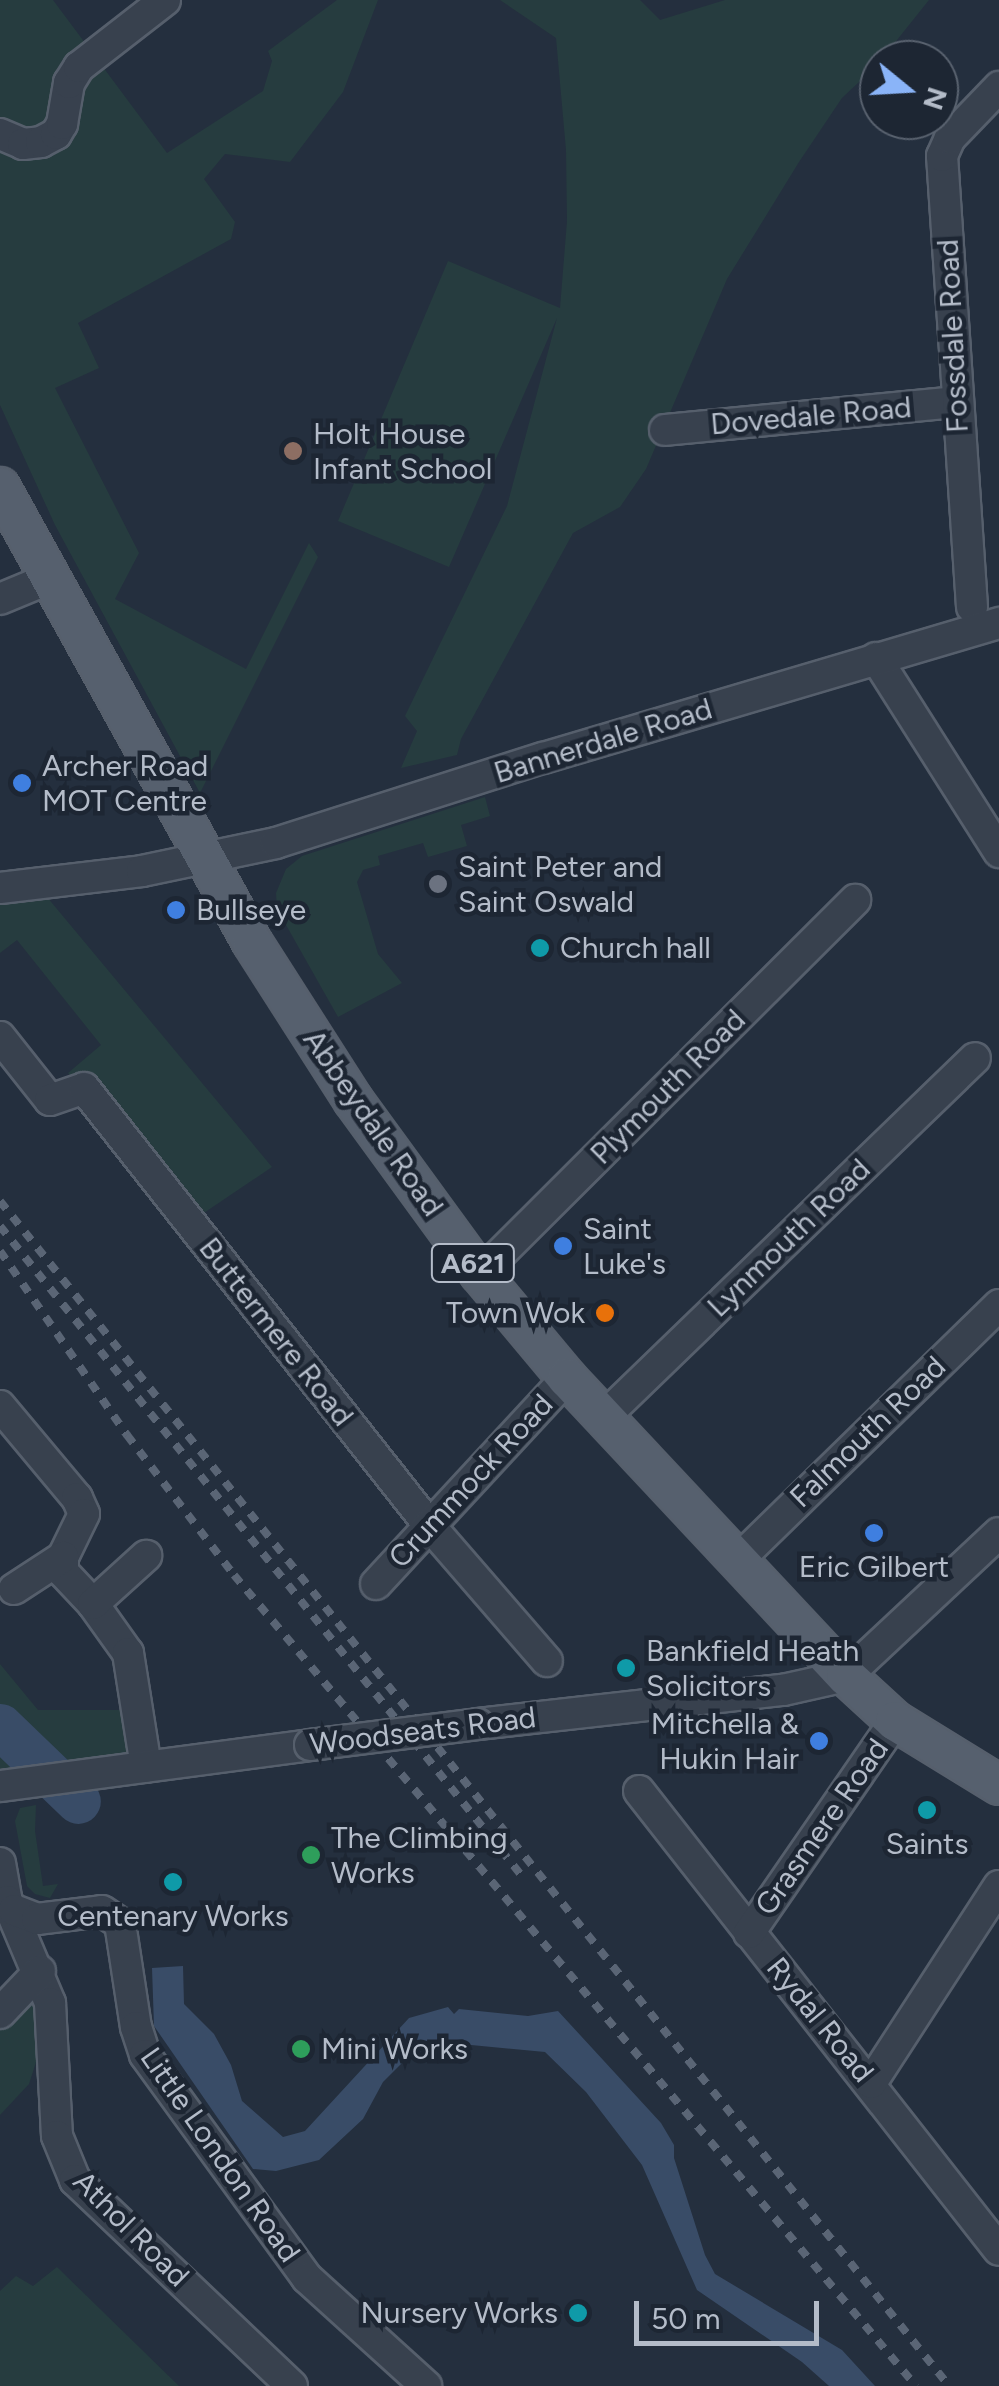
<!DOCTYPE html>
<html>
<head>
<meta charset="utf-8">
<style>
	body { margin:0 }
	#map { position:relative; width:999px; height:2386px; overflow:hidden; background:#242f3e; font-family:Figtree,sans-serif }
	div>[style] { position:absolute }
	.green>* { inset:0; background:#263c3f }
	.water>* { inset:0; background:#394c67 }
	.river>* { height:45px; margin:-22.5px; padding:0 22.5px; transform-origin:22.5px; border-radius:22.5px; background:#394c67 }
	.roads { filter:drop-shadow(2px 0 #565f6c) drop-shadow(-2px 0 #565f6c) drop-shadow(0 2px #565f6c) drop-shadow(0 -2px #565f6c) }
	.minor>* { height:30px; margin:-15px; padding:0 15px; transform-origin:15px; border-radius:15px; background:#38414e }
	.major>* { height:38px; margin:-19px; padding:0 19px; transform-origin:19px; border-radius:19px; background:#56606e }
	.rail>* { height:8px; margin-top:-4px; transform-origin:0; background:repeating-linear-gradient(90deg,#5a6575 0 10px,transparent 0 20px) }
	.bridges { filter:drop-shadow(2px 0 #565f6c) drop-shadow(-2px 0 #565f6c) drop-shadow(0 2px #565f6c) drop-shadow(0 -2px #565f6c) }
	.minor-bridge>* { height:30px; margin:-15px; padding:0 15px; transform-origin:15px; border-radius:15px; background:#38414e }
	.dots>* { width:28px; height:28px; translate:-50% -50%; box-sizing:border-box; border:5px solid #1d2633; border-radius:50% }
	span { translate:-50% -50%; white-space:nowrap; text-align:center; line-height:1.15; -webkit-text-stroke:9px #1d2633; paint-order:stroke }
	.shield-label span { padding:2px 8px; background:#1d2633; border:2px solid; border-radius:8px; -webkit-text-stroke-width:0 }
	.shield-label { font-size:28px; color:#b4bcc9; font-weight:700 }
	.street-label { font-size:30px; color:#b4bcc9 }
	.poi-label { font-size:30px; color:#b4bcc9 }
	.left { translate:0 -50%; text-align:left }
	.right { translate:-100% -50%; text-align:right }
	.north { position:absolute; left:859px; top:40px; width:100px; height:100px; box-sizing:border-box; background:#1d2633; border:2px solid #59626f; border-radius:50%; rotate:108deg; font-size:28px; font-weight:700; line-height:40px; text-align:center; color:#b4bcc9 }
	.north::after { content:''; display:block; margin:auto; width:35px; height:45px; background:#8ab4f8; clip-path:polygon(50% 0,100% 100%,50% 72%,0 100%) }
	.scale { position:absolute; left:634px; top:2301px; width:185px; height:45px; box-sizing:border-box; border:5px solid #b4bcc9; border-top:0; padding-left:12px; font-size:30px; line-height:35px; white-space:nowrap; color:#b4bcc9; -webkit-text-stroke:8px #1d2633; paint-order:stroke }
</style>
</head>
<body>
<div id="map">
	<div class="green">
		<div style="clip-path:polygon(0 0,53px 0,167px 153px,263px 91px,272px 61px,268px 51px,337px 0,378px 0,343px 92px,290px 162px,225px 154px,204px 179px,235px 222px,231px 239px,78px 323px,99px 368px,55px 388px,139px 553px,115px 599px,246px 669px,309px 543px,318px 557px,200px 793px,55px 525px,0 405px)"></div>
		<div style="clip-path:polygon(500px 0,640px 0,660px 20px,725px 0,929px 0,877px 65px,842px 98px,799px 162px,727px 279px,646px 469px,620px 507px,573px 533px,461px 739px,457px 755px,401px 768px,417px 731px,405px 716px,507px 506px,557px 318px,449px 567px,338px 521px,448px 261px,560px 308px,567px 221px,566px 150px,556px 38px)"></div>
		<div style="clip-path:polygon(485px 797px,490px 816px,461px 825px,467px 846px,428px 857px,423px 843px,378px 856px,380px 865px,363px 870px,357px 882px,378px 954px,402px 983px,338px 1017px,277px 909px,276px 893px,286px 869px,302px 856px)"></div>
		<div style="clip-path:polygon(47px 897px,272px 1167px,189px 1223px,68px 1073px,101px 1045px,17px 940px,0 953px,0 904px)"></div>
		<div style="clip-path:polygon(0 1664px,38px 1710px,129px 1710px,135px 1760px,0 1776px)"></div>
		<div style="clip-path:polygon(36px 1805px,35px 1831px,43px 1886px,58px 1884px,50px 1898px,35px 1894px,27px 1886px,15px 1821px,20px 1808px)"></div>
		<div style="clip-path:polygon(32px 1995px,38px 2009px,38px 2056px,29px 2084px,0 2115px,0 2029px)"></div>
		<div style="clip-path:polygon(57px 2267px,179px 2386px,0 2386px,0 2291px,16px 2276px,33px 2286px)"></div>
	</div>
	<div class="water">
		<div style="clip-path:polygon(183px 1966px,184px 2004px,214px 2034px,231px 2065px,242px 2101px,283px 2137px,305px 2131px,409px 2018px,448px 2007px,454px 2014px,459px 2009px,528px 2016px,558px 2011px,661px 2123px,674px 2145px,674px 2158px,705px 2255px,715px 2274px,842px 2350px,875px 2386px,829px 2386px,802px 2362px,697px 2290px,642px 2165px,586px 2092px,545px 2052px,440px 2042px,419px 2046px,383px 2082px,363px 2119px,319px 2160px,276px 2171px,253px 2169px,154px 2026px,152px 1968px)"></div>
	</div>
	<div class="river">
		<div style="left:0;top:1726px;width:108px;rotate:43.9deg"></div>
	</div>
	<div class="roads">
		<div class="minor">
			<div style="left:0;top:134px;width:25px;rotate:23deg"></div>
			<div style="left:23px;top:144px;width:18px;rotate:-6deg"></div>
			<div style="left:41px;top:142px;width:17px;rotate:-28deg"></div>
			<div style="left:56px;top:134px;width:12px;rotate:-59deg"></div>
			<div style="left:62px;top:124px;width:42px;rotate:-80.3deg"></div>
			<div style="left:69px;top:83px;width:19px;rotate:-58deg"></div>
			<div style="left:79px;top:67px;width:109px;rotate:-37.9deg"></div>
			<div style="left:665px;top:430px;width:292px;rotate:-5.5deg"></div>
			<div style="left:0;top:599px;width:57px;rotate:-22.5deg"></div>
			<div style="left:972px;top:607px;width:452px;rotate:-93.8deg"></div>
			<div style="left:942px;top:156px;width:20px;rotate:-66deg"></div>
			<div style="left:950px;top:138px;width:71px;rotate:-46.1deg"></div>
			<div style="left:876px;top:658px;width:230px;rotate:57.6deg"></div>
			<div style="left:0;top:888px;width:143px;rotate:-6.8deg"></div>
			<div style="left:142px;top:871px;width:137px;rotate:-11.8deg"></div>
			<div style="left:276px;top:843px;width:280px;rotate:-17.7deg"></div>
			<div style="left:543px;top:758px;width:476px;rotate:-16.5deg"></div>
			<div style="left:0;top:1037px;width:80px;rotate:51.6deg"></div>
			<div style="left:50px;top:1100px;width:36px;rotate:-19deg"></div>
			<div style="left:84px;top:1088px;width:557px;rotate:51.71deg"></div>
			<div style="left:429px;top:1525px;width:180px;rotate:49.1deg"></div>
			<div style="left:480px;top:1274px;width:530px;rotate:-44.92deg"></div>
			<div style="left:0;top:1406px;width:120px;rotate:50.1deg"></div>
			<div style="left:77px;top:1498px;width:17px;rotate:66deg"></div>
			<div style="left:84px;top:1514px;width:48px;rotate:116deg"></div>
			<div style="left:63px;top:1557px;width:15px;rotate:90deg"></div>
			<div style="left:63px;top:1572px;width:44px;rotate:46.8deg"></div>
			<div style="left:93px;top:1604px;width:60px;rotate:54.5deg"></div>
			<div style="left:128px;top:1653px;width:115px;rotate:81deg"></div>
			<div style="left:604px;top:1417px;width:516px;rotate:-44.06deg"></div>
			<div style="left:738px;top:1560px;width:365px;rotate:-44.3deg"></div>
			<div style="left:376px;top:1584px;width:281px;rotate:-47.2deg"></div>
			<div style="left:14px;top:1589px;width:59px;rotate:-33.1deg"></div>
			<div style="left:93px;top:1604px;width:72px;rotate:-42.2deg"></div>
			<div style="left:478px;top:1724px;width:307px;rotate:-6.4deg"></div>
			<div style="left:783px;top:1690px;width:65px;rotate:-12.5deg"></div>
			<div style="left:846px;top:1676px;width:209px;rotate:-43.1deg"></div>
			<div style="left:0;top:1786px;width:313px;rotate:-7.5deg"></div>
			<div style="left:639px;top:1791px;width:583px;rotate:51.89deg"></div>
			<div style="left:0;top:1863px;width:39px;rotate:80deg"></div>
			<div style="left:7px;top:1901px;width:111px;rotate:67.1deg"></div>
			<div style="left:50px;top:2003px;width:133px;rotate:87deg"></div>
			<div style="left:57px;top:2136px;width:48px;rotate:67.8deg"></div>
			<div style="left:75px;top:2180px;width:299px;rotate:43.5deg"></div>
			<div style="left:14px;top:1910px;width:25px;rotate:21deg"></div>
			<div style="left:37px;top:1919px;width:65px;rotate:-7deg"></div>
			<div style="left:102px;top:1911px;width:22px;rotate:34deg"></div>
			<div style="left:120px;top:1923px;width:105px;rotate:81.3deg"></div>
			<div style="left:136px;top:2027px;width:29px;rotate:72deg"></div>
			<div style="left:145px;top:2055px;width:276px;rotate:54deg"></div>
			<div style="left:307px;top:2278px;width:161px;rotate:42.2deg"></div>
			<div style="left:749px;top:1933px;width:257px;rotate:-55.4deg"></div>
			<div style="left:0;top:2013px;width:58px;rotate:-46.4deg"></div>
			<div style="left:871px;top:2083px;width:235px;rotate:-57deg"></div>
		</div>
		<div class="major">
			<div style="left:0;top:487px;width:520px;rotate:61.02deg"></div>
			<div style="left:252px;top:942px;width:188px;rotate:57.4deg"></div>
			<div style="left:353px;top:1100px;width:215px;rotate:53.9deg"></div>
			<div style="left:480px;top:1274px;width:136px;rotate:50.1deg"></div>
			<div style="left:567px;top:1378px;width:408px;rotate:46.9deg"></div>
			<div style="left:846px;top:1676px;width:67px;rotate:42.6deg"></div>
			<div style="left:895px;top:1721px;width:122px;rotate:31.6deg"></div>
		</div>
	</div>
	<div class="rail">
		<div style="left:0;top:1201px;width:1518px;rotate:51.31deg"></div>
		<div style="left:0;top:1226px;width:832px;rotate:51.24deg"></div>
		<div style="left:0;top:1251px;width:224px;rotate:55.4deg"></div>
		<div style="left:127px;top:1435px;width:176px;rotate:52.6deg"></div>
		<div style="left:234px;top:1575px;width:1060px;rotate:49.94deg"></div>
	</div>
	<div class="bridges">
		<div class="minor-bridge">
			<div style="left:310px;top:1745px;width:169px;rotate:-7.1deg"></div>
		</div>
	</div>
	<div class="dots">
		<div style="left:293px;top:451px;background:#8d6e63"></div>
		<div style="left:22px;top:783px;background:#3f7fe0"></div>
		<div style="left:438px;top:884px;background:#6b7280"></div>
		<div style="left:176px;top:910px;background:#3f7fe0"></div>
		<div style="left:540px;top:948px;background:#0f9aa8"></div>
		<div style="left:563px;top:1246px;background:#3f7fe0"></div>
		<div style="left:605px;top:1313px;background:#e8710a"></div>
		<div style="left:874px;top:1533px;background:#3f7fe0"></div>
		<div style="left:626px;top:1668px;background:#0f9aa8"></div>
		<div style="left:819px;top:1741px;background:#3f7fe0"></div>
		<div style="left:927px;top:1810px;background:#0f9aa8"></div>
		<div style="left:311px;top:1855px;background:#2e9e5b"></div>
		<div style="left:173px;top:1882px;background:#0f9aa8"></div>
		<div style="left:301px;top:2049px;background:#2e9e5b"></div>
		<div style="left:578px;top:2313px;background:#0f9aa8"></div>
	</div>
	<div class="shield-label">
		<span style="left:473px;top:1263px">A621</span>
	</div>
	<div class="street-label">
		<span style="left:953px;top:336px;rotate:-93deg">Fossdale Road</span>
		<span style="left:811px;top:416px;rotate:-5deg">Dovedale Road</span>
		<span style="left:603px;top:741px;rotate:-17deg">Bannerdale Road</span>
		<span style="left:668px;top:1087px;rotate:-45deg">Plymouth Road</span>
		<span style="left:373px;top:1123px;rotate:55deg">Abbeydale Road</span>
		<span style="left:789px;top:1238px;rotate:-44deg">Lynmouth Road</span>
		<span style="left:276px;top:1332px;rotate:52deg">Buttermere Road</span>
		<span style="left:868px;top:1432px;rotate:-44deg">Falmouth Road</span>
		<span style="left:471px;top:1481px;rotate:-47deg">Crummock Road</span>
		<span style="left:423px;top:1731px;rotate:-7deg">Woodseats Road</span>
		<span style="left:822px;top:1827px;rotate:-55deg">Grasmere Road</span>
		<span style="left:820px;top:2020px;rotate:51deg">Rydal Road</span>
		<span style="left:220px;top:2155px;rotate:55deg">Little London Road</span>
		<span style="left:131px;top:2229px;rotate:45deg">Athol Road</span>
	</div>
	<div class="poi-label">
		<span class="left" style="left:313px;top:451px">Holt House<br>Infant School</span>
		<span class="left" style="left:42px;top:783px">Archer Road<br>MOT Centre</span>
		<span class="left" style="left:458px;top:884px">Saint Peter and<br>Saint Oswald</span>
		<span class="left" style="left:196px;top:910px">Bullseye</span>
		<span class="left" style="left:560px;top:948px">Church hall</span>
		<span class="left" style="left:583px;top:1246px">Saint<br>Luke's</span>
		<span class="right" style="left:585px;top:1313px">Town Wok</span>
		<span style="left:874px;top:1567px">Eric Gilbert</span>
		<span class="left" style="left:646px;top:1668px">Bankfield Heath<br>Solicitors</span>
		<span class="right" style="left:799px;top:1741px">Mitchella &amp;<br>Hukin Hair</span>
		<span class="left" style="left:331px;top:1855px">The Climbing<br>Works</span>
		<span style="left:927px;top:1844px">Saints</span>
		<span style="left:173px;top:1916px">Centenary Works</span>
		<span class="left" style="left:321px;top:2049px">Mini Works</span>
		<span class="right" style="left:558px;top:2313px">Nursery Works</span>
	</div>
	<div class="north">N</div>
	<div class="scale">50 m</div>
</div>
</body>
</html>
